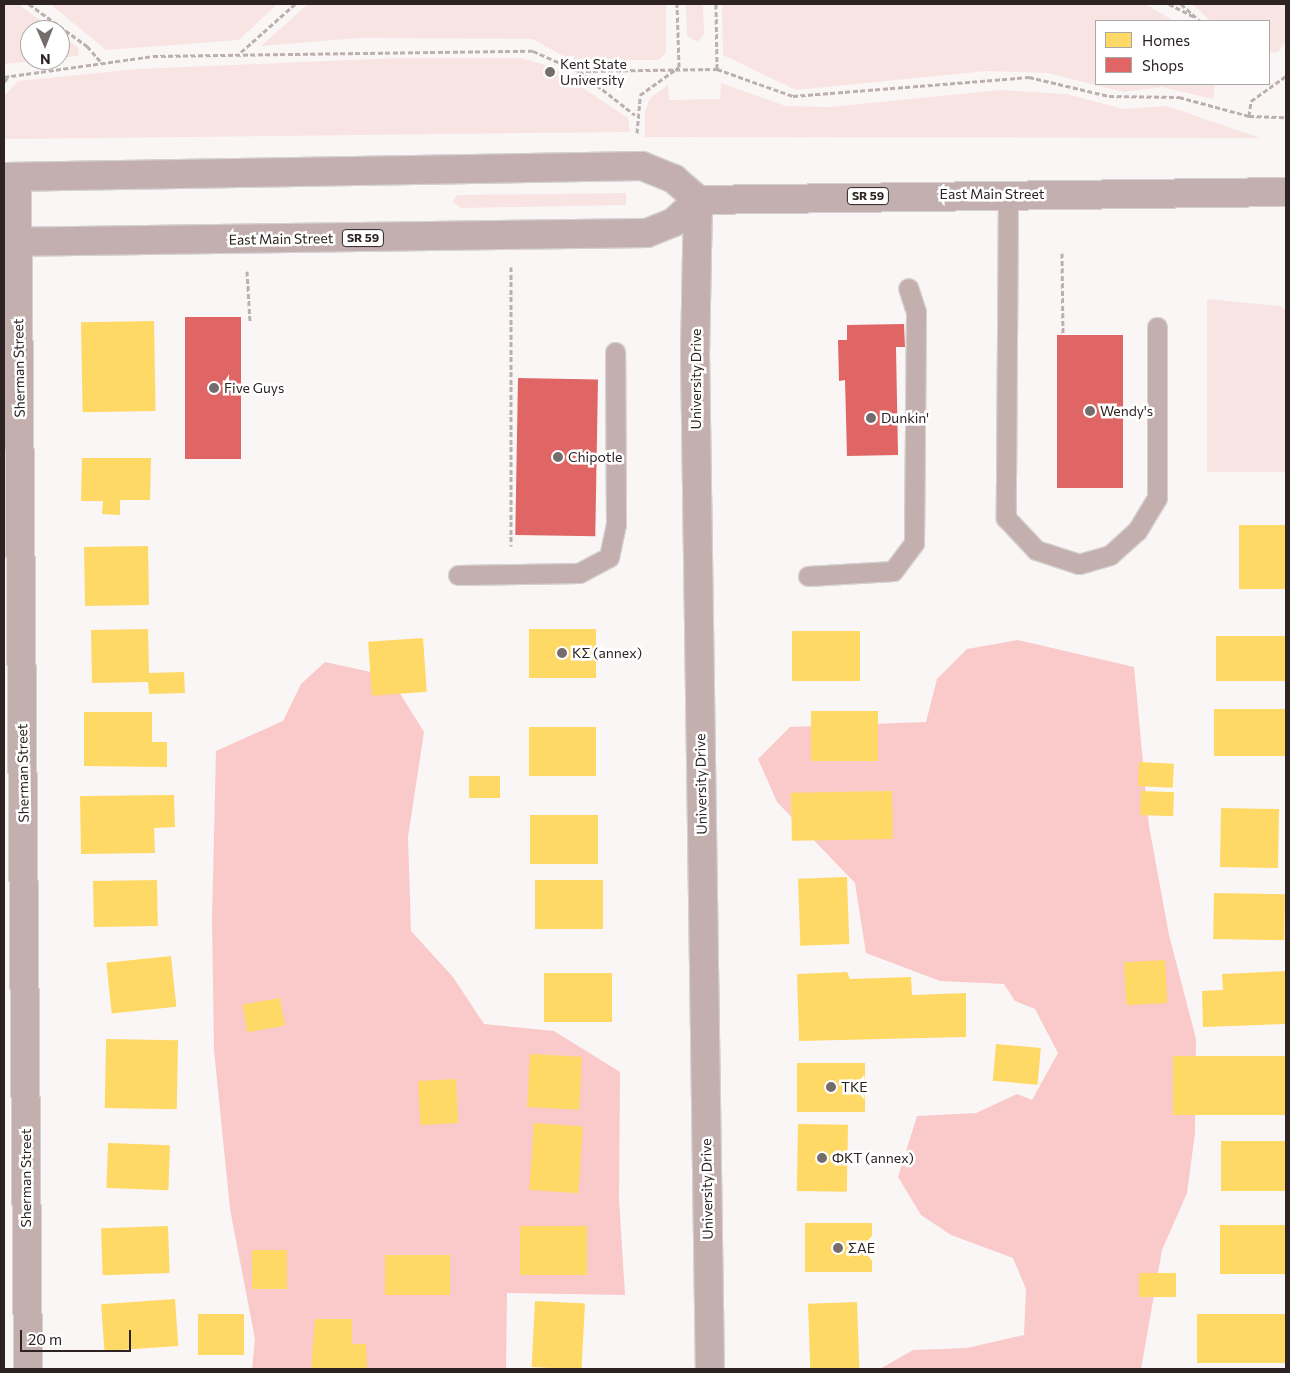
<!DOCTYPE html>
<html>
<head>
<meta charset="utf-8">
<style>
	body { margin:0 }
	#map { position:relative; width:1290px; height:1373px; overflow:hidden; background:#fbf6f6; font-family:Commissioner,sans-serif }
	div>[style] { position:absolute }
	.green>* { inset:0; background:#f8e4e3 }
	.forest>* { inset:0; background:#f9cac9 }
	.homes>* { inset:0; background:#ffd966; transform-origin:0 0 }
	.shops>* { inset:0; background:#e06666; transform-origin:0 0 }
	.path>* { height:3px; margin-top:-1.5px; transform-origin:0; background:repeating-linear-gradient(90deg,#bcafaf 0 5px,transparent 0 7.5px) }
	.roads { filter:drop-shadow(1px 0 #d5d1d1) drop-shadow(-1px 0 #d5d1d1) drop-shadow(0 1px #d5d1d1) drop-shadow(0 -1px #d5d1d1) }
	.lane>* { height:19px; margin:-9.5px; padding:0 9.5px; transform-origin:9.5px; border-radius:9.5px; background:#c4afaf }
	.street>* { height:28px; margin:-14px; padding:0 14px; transform-origin:14px; border-radius:14px; background:#c4afaf }
	.primary>* { height:28px; margin:-14px; padding:0 14px; transform-origin:14px; border-radius:14px; background:#c4afb0 }
	.dots>* { width:14px; height:14px; translate:-50% -50%; box-sizing:border-box; border:2px solid #fff; border-radius:50% }
	span { translate:-50% -50%; white-space:nowrap; text-align:center; line-height:1.15; -webkit-text-stroke:5px #fff; paint-order:stroke }
	.shield-label span { padding:1px 4px; background:#fff; border:1px solid; border-radius:4px; -webkit-text-stroke-width:0 }
	.shield-label { font-size:12px; color:#2c2322; font-weight:700 }
	.poi-label { font-size:14px; color:#2c2322 }
	.left { translate:0 -50%; text-align:left }
	.street-label { font-size:14px; color:#2c2322 }
	.frame { position:absolute; inset:0; border:5px solid #2c2322; pointer-events:none }
	.legend { position:absolute; left:1095px; top:20px; width:175px; height:65px; box-sizing:border-box; background:#fff; border:1px solid #aba7a7; margin:0; padding:6px 9px; list-style:none; font-size:15px; color:#2c2322 }
	.legend li { display:flex; align-items:center; gap:10px; height:25px }
	.legend b { width:25px; border:1px solid #aba7a7 }
	.north { position:absolute; left:20px; top:20px; width:50px; height:50px; box-sizing:border-box; background:#fff; border:1px solid #aba7a7; border-radius:50%; rotate:179deg; font-size:14px; font-weight:700; line-height:20px; text-align:center; color:#2c2322 }
	.north::after { content:''; display:block; margin:auto; width:18px; height:22px; background:#746d6c; clip-path:polygon(50% 0,100% 100%,50% 72%,0 100%) }
	.scale { position:absolute; left:20px; top:1330px; width:111px; height:22px; box-sizing:border-box; border:2px solid #2c2322; border-top:0; padding-left:6px; font-size:15px; line-height:18px; white-space:nowrap; color:#2c2322; -webkit-text-stroke:4px #fff; paint-order:stroke }
</style>
</head>
<body>
<div id="map">
	<div class="green">
		<div style="clip-path:polygon(4px 4px,18px 4px,53px 30px,30px 30px,30px 60px,42px 60px,4px 64px)"></div>
		<div style="clip-path:polygon(50px 4px,277px 4px,239px 40px,106px 50px)"></div>
		<div style="clip-path:polygon(308px 4px,666px 4px,666px 52px,659px 60px,571px 60px,532px 39px,360px 38px,261px 46px)"></div>
		<div style="clip-path:polygon(686px 4px,703px 4px,704px 34px,698px 42px,687px 36px)"></div>
		<div style="clip-path:polygon(722px 4px,1145px 4px,1174px 21px,1096px 21px,1096px 84px,1215px 84px,1213px 99px,1162px 87px,1124px 92px,1047px 73px,986px 71px,796px 90px,723px 55px)"></div>
		<div style="clip-path:polygon(1192px 4px,1286px 4px,1286px 41px,1278px 52px,1269px 52px,1269px 21px,1211px 21px)"></div>
		<div style="clip-path:polygon(60px 35px,79px 48px,78px 56px,60px 58px)"></div>
		<div style="clip-path:polygon(400px 58px,520px 58px,550px 66px,628px 118px,630px 132px,4px 139px,4px 96px,18px 81px,137px 69px)"></div>
		<div style="clip-path:polygon(721px 83px,786px 106px,830px 107px,1001px 90px,1066px 94px,1124px 109px,1167px 106px,1260px 138px,645px 137px,645px 111px,650px 98px,668px 85px,669px 100px,720px 99px)"></div>
		<div style="clip-path:polygon(626px 193px,626px 205px,461px 208px,453px 202px,457px 195px)"></div>
		<div style="clip-path:polygon(1207px 299px,1281px 306px,1286px 311px,1286px 472px,1207px 472px)"></div>
	</div>
	<div class="forest">
		<div style="clip-path:polygon(1018px 640px,1134px 667px,1149px 826px,1169px 935px,1196px 1039px,1195px 1133px,1187px 1193px,1162px 1250px,1141px 1369px,880px 1369px,913px 1350px,967px 1348px,1024px 1335px,1026px 1289px,1013px 1258px,951px 1235px,921px 1215px,898px 1177px,917px 1116px,976px 1113px,1017px 1094px,1032px 1100px,1058px 1053px,1035px 1009px,1015px 1001px,1004px 984px,940px 981px,866px 953px,855px 883px,777px 802px,758px 759px,790px 727px,926px 722px,937px 679px,967px 649px)"></div>
		<div style="clip-path:polygon(325px 662px,389px 676px,424px 732px,408px 837px,411px 931px,453px 977px,484px 1024px,554px 1031px,620px 1072px,619px 1199px,625px 1295px,507px 1293px,506px 1369px,252px 1369px,255px 1339px,230px 1209px,214px 1050px,212px 920px,216px 751px,283px 721px,301px 684px)"></div>
	</div>
	<div class="homes">
		<div style="left:154px;top:321px;width:90px;height:73px;rotate:89deg"></div>
		<div style="clip-path:polygon(82px 458px,151px 458px,150px 500px,120px 500px,120px 515px,102px 514px,103px 501px,81px 501px)"></div>
		<div style="left:1239px;top:525px;width:47px;height:64px"></div>
		<div style="left:148px;top:546px;width:59px;height:64px;rotate:89deg"></div>
		<div style="clip-path:polygon(148px 629px,149px 673px,184px 672px,185px 693px,149px 694px,148px 682px,92px 683px,91px 630px)"></div>
		<div style="left:529px;top:629px;width:67px;height:49px"></div>
		<div style="left:792px;top:631px;width:68px;height:50px"></div>
		<div style="left:1216px;top:636px;width:70px;height:45px"></div>
		<div style="left:423px;top:638px;width:54px;height:55px;rotate:86deg"></div>
		<div style="left:1286px;top:709px;width:47px;height:72px;rotate:90deg"></div>
		<div style="left:811px;top:711px;width:67px;height:50px"></div>
		<div style="clip-path:polygon(84px 712px,152px 712px,152px 742px,167px 742px,167px 767px,84px 766px)"></div>
		<div style="left:529px;top:727px;width:67px;height:49px"></div>
		<div style="left:1139px;top:762px;width:35px;height:24px;rotate:3deg"></div>
		<div style="left:500px;top:776px;width:22px;height:31px;rotate:90deg"></div>
		<div style="left:892px;top:791px;width:48px;height:101px;rotate:89deg"></div>
		<div style="left:1141px;top:791px;width:33px;height:24px;rotate:2deg"></div>
		<div style="clip-path:polygon(174px 795px,175px 827px,154px 828px,155px 853px,81px 854px,80px 796px)"></div>
		<div style="left:1221px;top:808px;width:58px;height:59px;rotate:1deg"></div>
		<div style="left:530px;top:815px;width:68px;height:49px"></div>
		<div style="left:847px;top:877px;width:67px;height:49px;rotate:88deg"></div>
		<div style="left:157px;top:880px;width:46px;height:64px;rotate:89deg"></div>
		<div style="left:535px;top:880px;width:68px;height:49px"></div>
		<div style="left:1214px;top:893px;width:71px;height:46px;rotate:1deg"></div>
		<div style="left:171px;top:956px;width:51px;height:65px;rotate:84deg"></div>
		<div style="left:1165px;top:960px;width:43px;height:41px;rotate:87deg"></div>
		<div style="clip-path:polygon(1286px 971px,1286px 1024px,1203px 1027px,1202px 991px,1223px 990px,1222px 974px)"></div>
		<div style="clip-path:polygon(847px 972px,850px 979px,911px 977px,912px 995px,966px 993px,966px 1037px,799px 1041px,797px 974px)"></div>
		<div style="left:544px;top:973px;width:68px;height:49px"></div>
		<div style="left:280px;top:998px;width:28px;height:38px;rotate:80deg"></div>
		<div style="left:106px;top:1039px;width:72px;height:69px;rotate:1deg"></div>
		<div style="left:996px;top:1044px;width:45px;height:37px;rotate:5deg"></div>
		<div style="left:530px;top:1054px;width:52px;height:53px;rotate:3deg"></div>
		<div style="left:1173px;top:1056px;width:113px;height:59px"></div>
		<div style="left:797px;top:1063px;width:68px;height:49px"></div>
		<div style="left:456px;top:1079px;width:44px;height:38px;rotate:87deg"></div>
		<div style="left:534px;top:1123px;width:49px;height:67px;rotate:4deg"></div>
		<div style="left:798px;top:1124px;width:50px;height:67px;rotate:1deg"></div>
		<div style="left:1221px;top:1141px;width:65px;height:50px"></div>
		<div style="left:108px;top:1143px;width:62px;height:45px;rotate:2deg"></div>
		<div style="left:805px;top:1223px;width:67px;height:49px"></div>
		<div style="left:1220px;top:1225px;width:66px;height:49px"></div>
		<div style="left:168px;top:1226px;width:47px;height:67px;rotate:88deg"></div>
		<div style="left:520px;top:1226px;width:67px;height:49px"></div>
		<div style="left:252px;top:1250px;width:35px;height:39px"></div>
		<div style="left:385px;top:1255px;width:65px;height:40px"></div>
		<div style="left:1139px;top:1273px;width:37px;height:24px"></div>
		<div style="left:175px;top:1299px;width:47px;height:74px;rotate:86deg"></div>
		<div style="left:535px;top:1301px;width:50px;height:66px;rotate:3deg"></div>
		<div style="left:857px;top:1302px;width:67px;height:49px;rotate:88deg"></div>
		<div style="left:244px;top:1314px;width:41px;height:46px;rotate:90deg"></div>
		<div style="left:1286px;top:1314px;width:49px;height:89px;rotate:90deg"></div>
		<div style="clip-path:polygon(315px 1319px,352px 1319px,352px 1344px,366px 1344px,367px 1369px,311px 1369px)"></div>
	</div>
	<div class="shops">
		<div style="left:185px;top:317px;width:56px;height:142px"></div>
		<div style="clip-path:polygon(904px 324px,905px 347px,896px 347px,898px 455px,847px 456px,845px 380px,839px 381px,838px 340px,847px 340px,847px 325px)"></div>
		<div style="left:1057px;top:335px;width:66px;height:153px"></div>
		<div style="left:518px;top:378px;width:80px;height:157px;rotate:1deg"></div>
	</div>
	<div class="path">
		<div style="left:29px;top:4px;width:72px;rotate:35.9deg"></div>
		<div style="left:87px;top:46px;width:23px;rotate:49deg"></div>
		<div style="left:716px;top:4px;width:65px;rotate:89.1deg"></div>
		<div style="left:1169px;top:4px;width:29px;rotate:27deg"></div>
		<div style="left:1181px;top:4px;width:25px;rotate:42deg"></div>
		<div style="left:241px;top:52px;width:72px;rotate:-41.6deg"></div>
		<div style="left:579px;top:71px;width:71px;rotate:38.2deg"></div>
		<div style="left:4px;top:77px;width:150px;rotate:-8deg"></div>
		<div style="left:153px;top:56px;width:380px;rotate:-0.8deg"></div>
		<div style="left:533px;top:51px;width:49px;rotate:24deg"></div>
		<div style="left:578px;top:71px;width:139px;rotate:-0.8deg"></div>
		<div style="left:717px;top:69px;width:81px;rotate:19.6deg"></div>
		<div style="left:793px;top:96px;width:237px;rotate:-4.6deg"></div>
		<div style="left:1029px;top:77px;width:82px;rotate:13.4deg"></div>
		<div style="left:1109px;top:96px;width:70px;rotate:0.8deg"></div>
		<div style="left:1179px;top:97px;width:73px;rotate:15.2deg"></div>
		<div style="left:1249px;top:116px;width:37px;rotate:2deg"></div>
		<div style="left:4px;top:82px;width:8px;rotate:-50deg"></div>
		<div style="left:1249px;top:116px;width:15px;rotate:-82deg"></div>
		<div style="left:1251px;top:101px;width:43px;rotate:-35.5deg"></div>
		<div style="left:637px;top:133px;width:38px;rotate:-85deg"></div>
		<div style="left:640px;top:95px;width:48px;rotate:-35.7deg"></div>
		<div style="left:679px;top:67px;width:63px;rotate:-91.8deg"></div>
		<div style="left:1062px;top:253px;width:82px;rotate:89.3deg"></div>
		<div style="left:511px;top:267px;width:279px;rotate:90deg"></div>
		<div style="left:247px;top:271px;width:51px;rotate:86.6deg"></div>
	</div>
	<div class="roads">
		<div class="lane">
			<div style="left:1008px;top:194px;width:324px;rotate:90.4deg"></div>
			<div style="left:1006px;top:518px;width:44px;rotate:46.8deg"></div>
			<div style="left:1036px;top:550px;width:45px;rotate:18deg"></div>
			<div style="left:1079px;top:564px;width:32px;rotate:-16deg"></div>
			<div style="left:1110px;top:555px;width:36px;rotate:-42deg"></div>
			<div style="left:1137px;top:531px;width:39px;rotate:-59deg"></div>
			<div style="left:1157px;top:498px;width:171px;rotate:-90deg"></div>
			<div style="left:458px;top:575px;width:121px;rotate:-0.9deg"></div>
			<div style="left:579px;top:573px;width:34px;rotate:-28deg"></div>
			<div style="left:609px;top:557px;width:34px;rotate:-78deg"></div>
			<div style="left:616px;top:524px;width:172px;rotate:-90.3deg"></div>
			<div style="left:808px;top:576px;width:85px;rotate:-3.4deg"></div>
			<div style="left:893px;top:571px;width:35px;rotate:-53deg"></div>
			<div style="left:914px;top:543px;width:231px;rotate:-89.5deg"></div>
			<div style="left:916px;top:312px;width:25px;rotate:-108deg"></div>
		</div>
		<div class="street">
			<div style="left:17px;top:177px;width:1192px;rotate:89.47deg"></div>
			<div style="left:698px;top:200px;width:151px;rotate:91.1deg"></div>
			<div style="left:695px;top:351px;width:1018px;rotate:89.16deg"></div>
		</div>
		<div class="primary">
			<div style="left:4px;top:177px;width:638px;rotate:-0.99deg"></div>
			<div style="left:642px;top:166px;width:35px;rotate:22deg"></div>
			<div style="left:674px;top:179px;width:32px;rotate:41deg"></div>
			<div style="left:4px;top:242px;width:643px;rotate:-0.8deg"></div>
			<div style="left:647px;top:233px;width:29px;rotate:-22deg"></div>
			<div style="left:674px;top:222px;width:33px;rotate:-43deg"></div>
			<div style="left:698px;top:200px;width:588px;rotate:-0.78deg"></div>
		</div>
	</div>
	<div class="dots">
		<div style="left:550px;top:72px;background:#746d6c"></div>
		<div style="left:214px;top:388px;background:#746d6c"></div>
		<div style="left:1090px;top:411px;background:#746d6c"></div>
		<div style="left:871px;top:418px;background:#746d6c"></div>
		<div style="left:558px;top:457px;background:#746d6c"></div>
		<div style="left:562px;top:653px;background:#746d6c"></div>
		<div style="left:831px;top:1087px;background:#746d6c"></div>
		<div style="left:822px;top:1158px;background:#746d6c"></div>
		<div style="left:838px;top:1248px;background:#746d6c"></div>
	</div>
	<div class="shield-label">
		<span style="left:868px;top:196px">SR 59</span>
		<span style="left:363px;top:238px">SR 59</span>
	</div>
	<div class="poi-label">
		<span class="left" style="left:560px;top:72px">Kent State<br>University</span>
		<span class="left" style="left:224px;top:388px">Five Guys</span>
		<span class="left" style="left:1100px;top:411px">Wendy's</span>
		<span class="left" style="left:881px;top:418px">Dunkin'</span>
		<span class="left" style="left:568px;top:457px">Chipotle</span>
		<span class="left" style="left:572px;top:653px">ΚΣ (annex)</span>
		<span class="left" style="left:841px;top:1087px">TKE</span>
		<span class="left" style="left:832px;top:1158px">ΦΚΤ (annex)</span>
		<span class="left" style="left:848px;top:1248px">ΣΑΕ</span>
	</div>
	<div class="street-label">
		<span style="left:992px;top:194px">East Main Street</span>
		<span style="left:281px;top:239px;rotate:-1deg">East Main Street</span>
		<span style="left:19px;top:368px;rotate:-91deg">Sherman Street</span>
		<span style="left:696px;top:379px;rotate:-90deg">University Drive</span>
		<span style="left:23px;top:773px;rotate:-91deg">Sherman Street</span>
		<span style="left:701px;top:784px;rotate:-91deg">University Drive</span>
		<span style="left:26px;top:1178px;rotate:-90deg">Sherman Street</span>
		<span style="left:707px;top:1189px;rotate:-91deg">University Drive</span>
	</div>
	<div class="frame"></div>
	<ul class="legend">
	<li><b style="height:14px;background:#ffd966"></b>Homes</li>
	<li><b style="height:14px;background:#e06666"></b>Shops</li>
	</ul>
	<div class="north">N</div>
	<div class="scale">20 m</div>
</div>
</body>
</html>
